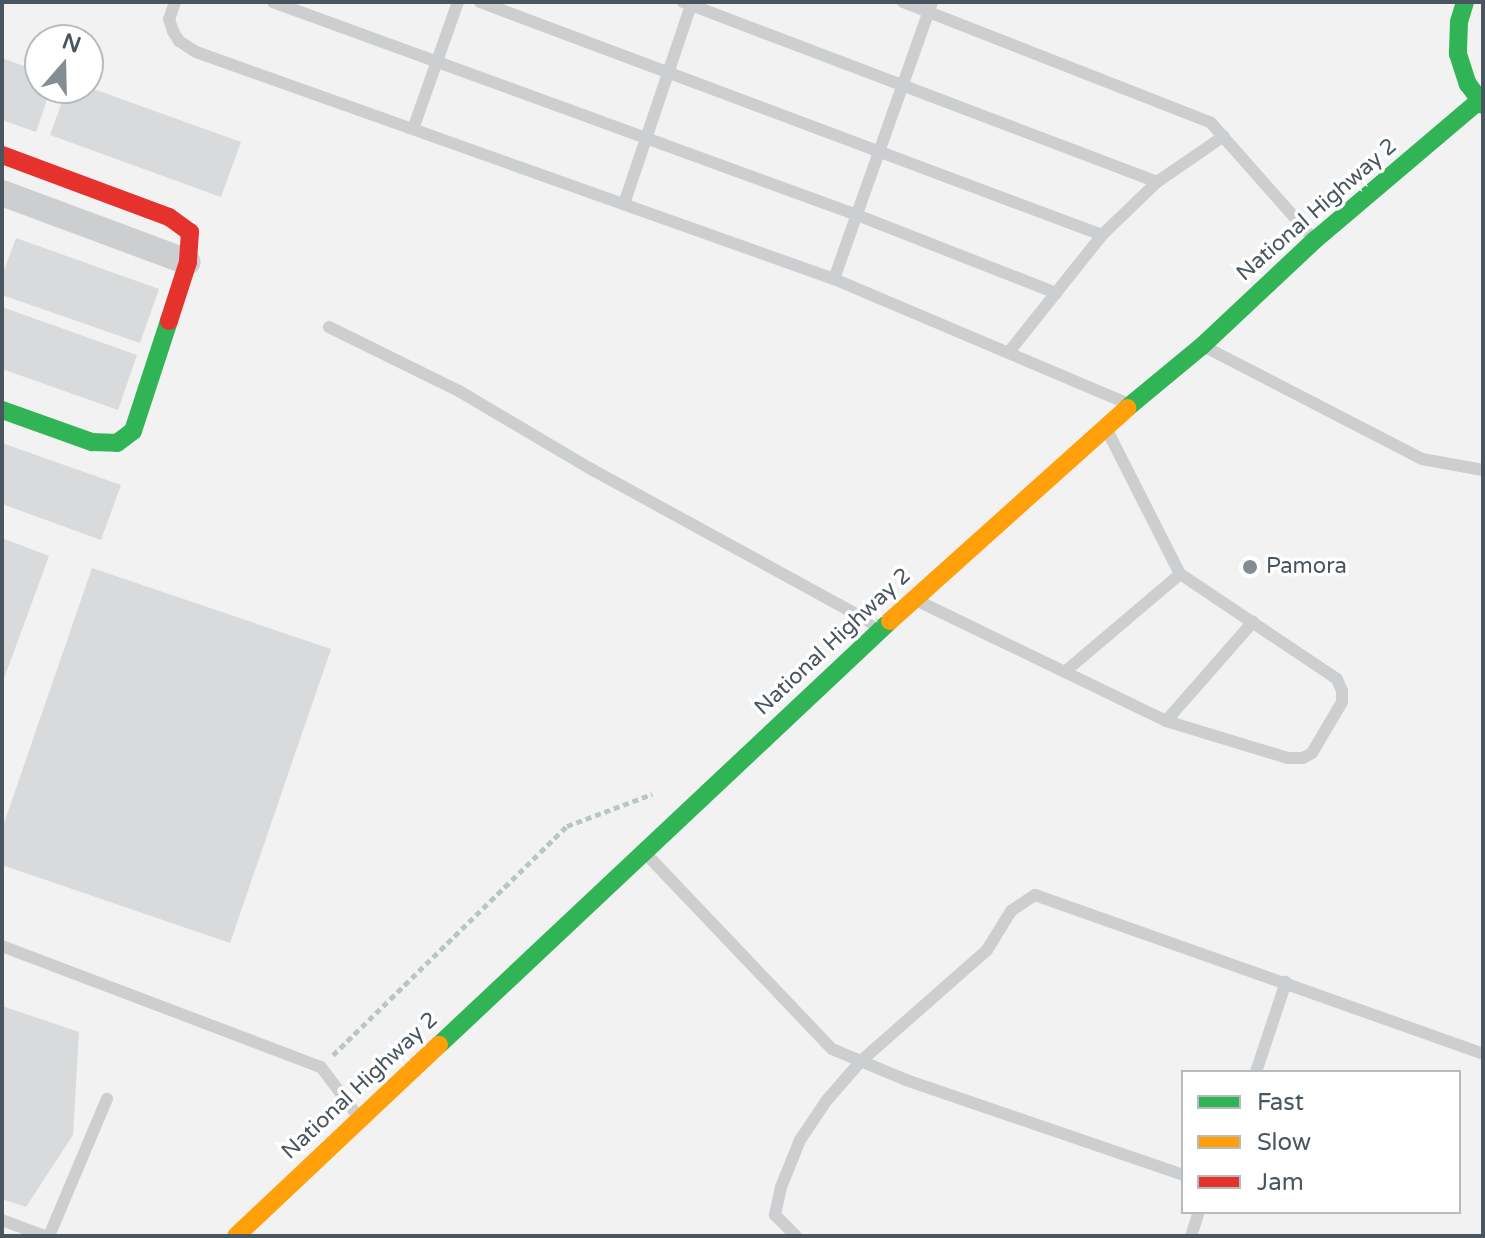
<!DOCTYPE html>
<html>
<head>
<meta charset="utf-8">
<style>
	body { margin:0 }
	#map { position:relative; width:1485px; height:1238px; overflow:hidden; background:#f3f2f2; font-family:"Varela Round",sans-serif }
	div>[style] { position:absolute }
	.building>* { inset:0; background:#d9dadb }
	.path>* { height:5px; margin-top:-2.5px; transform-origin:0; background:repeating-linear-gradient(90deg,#bac6c2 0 6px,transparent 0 10px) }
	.lane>* { height:12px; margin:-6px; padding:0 6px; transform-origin:6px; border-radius:6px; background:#ccced0 }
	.street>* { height:26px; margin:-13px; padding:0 13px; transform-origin:13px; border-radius:13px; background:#ccced0 }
	.fast>* { height:18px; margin:-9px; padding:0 9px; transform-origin:9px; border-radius:9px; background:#30b455 }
	.slow>* { height:18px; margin:-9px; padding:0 9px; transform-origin:9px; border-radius:9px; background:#ff9f0a }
	.jam>* { height:18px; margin:-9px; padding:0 9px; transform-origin:9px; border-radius:9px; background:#e5322d }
	.dots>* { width:22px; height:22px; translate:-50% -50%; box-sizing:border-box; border:4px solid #fff; border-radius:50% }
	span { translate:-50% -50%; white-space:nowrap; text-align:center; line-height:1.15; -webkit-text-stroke:7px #fff; paint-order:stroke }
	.street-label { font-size:22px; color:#49565f }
	.poi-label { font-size:22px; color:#49565f }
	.left { translate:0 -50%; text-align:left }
	.frame { position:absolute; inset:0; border:4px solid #49565f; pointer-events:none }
	.legend { position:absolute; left:1181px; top:1070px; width:280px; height:144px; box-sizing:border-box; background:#fff; border:2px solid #b6bbbf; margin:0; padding:10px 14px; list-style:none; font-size:24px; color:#49565f }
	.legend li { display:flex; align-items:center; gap:16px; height:40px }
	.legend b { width:40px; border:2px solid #b6bbbf }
	.north { position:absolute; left:24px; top:24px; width:80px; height:80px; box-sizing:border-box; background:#fff; border:2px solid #b6bbbf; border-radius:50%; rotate:20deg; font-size:22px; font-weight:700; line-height:32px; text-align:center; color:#49565f }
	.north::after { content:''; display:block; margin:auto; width:28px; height:36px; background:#848d92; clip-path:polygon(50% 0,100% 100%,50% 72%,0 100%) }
</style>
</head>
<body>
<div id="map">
	<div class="building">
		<div style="clip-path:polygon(2px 58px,40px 72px,40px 88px,51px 88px,36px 132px,2px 120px)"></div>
		<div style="clip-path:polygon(88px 87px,241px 142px,221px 197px,50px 135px,67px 88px)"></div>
		<div style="clip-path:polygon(16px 238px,159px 289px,140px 343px,2px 295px,2px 276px)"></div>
		<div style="clip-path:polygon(2px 307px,137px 355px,118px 410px,2px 369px)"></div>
		<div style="clip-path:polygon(2px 443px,121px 485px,101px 540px,2px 504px)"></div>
		<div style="clip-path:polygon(2px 538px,49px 556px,2px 684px)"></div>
		<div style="clip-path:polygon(92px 568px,331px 649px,230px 943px,2px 865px,2px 829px)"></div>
		<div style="clip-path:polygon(2px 1006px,79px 1032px,73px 1135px,26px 1207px,2px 1199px)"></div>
	</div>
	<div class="path">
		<div style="left:333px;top:1055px;width:327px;rotate:-44.4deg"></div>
		<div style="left:567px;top:826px;width:91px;rotate:-20.6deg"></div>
	</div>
	<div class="lane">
		<div style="left:175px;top:2px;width:18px;rotate:109deg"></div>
		<div style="left:169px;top:19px;width:13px;rotate:72deg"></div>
		<div style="left:173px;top:31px;width:12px;rotate:59deg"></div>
		<div style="left:179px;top:41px;width:20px;rotate:33deg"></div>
		<div style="left:196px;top:52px;width:677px;rotate:19.59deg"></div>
		<div style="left:834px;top:279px;width:315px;rotate:23deg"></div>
		<div style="left:273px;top:2px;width:622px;rotate:20.04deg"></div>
		<div style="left:857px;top:215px;width:214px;rotate:21.4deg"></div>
		<div style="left:480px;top:2px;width:664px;rotate:20.54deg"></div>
		<div style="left:683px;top:2px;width:507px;rotate:20.79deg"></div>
		<div style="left:903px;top:2px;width:331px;rotate:21.4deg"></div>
		<div style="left:1211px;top:123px;width:149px;rotate:48.5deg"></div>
		<div style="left:413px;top:129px;width:135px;rotate:-70.5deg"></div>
		<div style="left:624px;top:204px;width:213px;rotate:-71.4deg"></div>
		<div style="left:834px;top:279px;width:294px;rotate:-70.5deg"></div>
		<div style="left:329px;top:327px;width:145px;rotate:26.2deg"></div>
		<div style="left:459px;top:391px;width:153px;rotate:30.6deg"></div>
		<div style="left:591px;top:469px;width:323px;rotate:28.7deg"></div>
		<div style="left:1209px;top:349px;width:240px;rotate:27.3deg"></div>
		<div style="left:1422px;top:459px;width:62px;rotate:10.2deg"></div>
		<div style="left:1009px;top:352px;width:149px;rotate:-51.5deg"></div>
		<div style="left:1102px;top:235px;width:76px;rotate:-43.9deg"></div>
		<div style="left:1157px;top:182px;width:81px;rotate:-34.5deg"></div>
		<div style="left:922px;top:603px;width:271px;rotate:25.8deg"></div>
		<div style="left:1166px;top:721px;width:127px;rotate:16.9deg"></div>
		<div style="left:1288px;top:758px;width:15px"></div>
		<div style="left:1303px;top:758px;width:10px;rotate:-29deg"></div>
		<div style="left:1312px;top:753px;width:59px;rotate:-59.5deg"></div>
		<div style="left:1342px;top:702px;width:11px;rotate:-90deg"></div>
		<div style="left:1342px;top:691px;width:13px;rotate:-113deg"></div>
		<div style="left:1337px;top:679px;width:189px;rotate:-146.2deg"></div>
		<div style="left:1180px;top:574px;width:157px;rotate:-116.9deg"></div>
		<div style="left:1067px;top:670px;width:148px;rotate:-40.3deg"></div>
		<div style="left:1166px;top:721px;width:132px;rotate:-48.7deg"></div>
		<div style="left:649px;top:857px;width:265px;rotate:46.4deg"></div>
		<div style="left:832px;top:1049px;width:80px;rotate:22.7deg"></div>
		<div style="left:906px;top:1080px;width:293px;rotate:18.9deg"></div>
		<div style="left:2px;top:946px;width:341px;rotate:20.8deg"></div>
		<div style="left:321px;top:1067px;width:60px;rotate:53.1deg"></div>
		<div style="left:1256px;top:1072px;width:95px;rotate:-71.6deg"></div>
		<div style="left:2px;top:1220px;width:46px;rotate:20.4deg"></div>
		<div style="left:49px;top:1236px;width:149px;rotate:-67.1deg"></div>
		<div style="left:796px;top:1236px;width:30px;rotate:-135deg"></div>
		<div style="left:775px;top:1215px;width:29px;rotate:-78deg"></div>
		<div style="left:781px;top:1187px;width:51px;rotate:-68deg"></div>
		<div style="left:800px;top:1140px;width:48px;rotate:-56deg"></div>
		<div style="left:827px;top:1100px;width:52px;rotate:-48.9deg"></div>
		<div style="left:861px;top:1061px;width:168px;rotate:-41.4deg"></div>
		<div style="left:987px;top:950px;width:46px;rotate:-58.4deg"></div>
		<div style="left:1011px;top:911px;width:29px;rotate:-34deg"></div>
		<div style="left:1035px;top:895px;width:475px;rotate:19.5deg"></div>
		<div style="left:1191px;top:1236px;width:25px;rotate:-72deg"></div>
	</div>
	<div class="street">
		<div style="left:2px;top:193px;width:198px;rotate:20.4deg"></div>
	</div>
	<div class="fast">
		<div style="left:1465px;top:2px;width:21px;rotate:107deg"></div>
		<div style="left:1459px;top:22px;width:32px;rotate:92deg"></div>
		<div style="left:1458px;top:54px;width:32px;rotate:72deg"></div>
		<div style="left:1468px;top:84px;width:26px;rotate:54deg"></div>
		<div style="left:1127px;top:408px;width:97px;rotate:-39.6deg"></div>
		<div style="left:1202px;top:346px;width:155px;rotate:-43.2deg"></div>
		<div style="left:1315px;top:240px;width:215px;rotate:-40.3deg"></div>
		<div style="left:2px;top:410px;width:96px;rotate:19.6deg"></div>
		<div style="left:92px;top:442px;width:25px;rotate:2deg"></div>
		<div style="left:117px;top:443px;width:20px;rotate:-37deg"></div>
		<div style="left:133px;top:431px;width:116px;rotate:-71.9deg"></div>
		<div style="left:439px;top:1045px;width:619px;rotate:-43.23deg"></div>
	</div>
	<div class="slow">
		<div style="left:890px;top:621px;width:319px;rotate:-41.9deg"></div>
		<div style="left:236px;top:1236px;width:279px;rotate:-43.3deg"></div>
	</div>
	<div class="jam">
		<div style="left:2px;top:155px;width:178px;rotate:20.4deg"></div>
		<div style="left:169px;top:217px;width:26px;rotate:36deg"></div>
		<div style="left:190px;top:232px;width:30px;rotate:94deg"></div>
		<div style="left:188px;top:262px;width:62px;rotate:107.9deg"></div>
	</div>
	<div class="dots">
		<div style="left:1250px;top:567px;background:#848d92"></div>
	</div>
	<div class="street-label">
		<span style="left:1317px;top:210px;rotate:-41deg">National Highway 2</span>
		<span style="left:833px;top:642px;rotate:-43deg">National Highway 2</span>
		<span style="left:360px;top:1086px;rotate:-43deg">National Highway 2</span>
	</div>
	<div class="poi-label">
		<span class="left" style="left:1266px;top:567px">Pamora</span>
	</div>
	<div class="frame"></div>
	<ul class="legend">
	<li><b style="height:10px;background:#30b455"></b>Fast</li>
	<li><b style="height:10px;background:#ff9f0a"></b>Slow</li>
	<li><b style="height:10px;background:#e5322d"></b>Jam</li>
	</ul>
	<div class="north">N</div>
</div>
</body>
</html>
